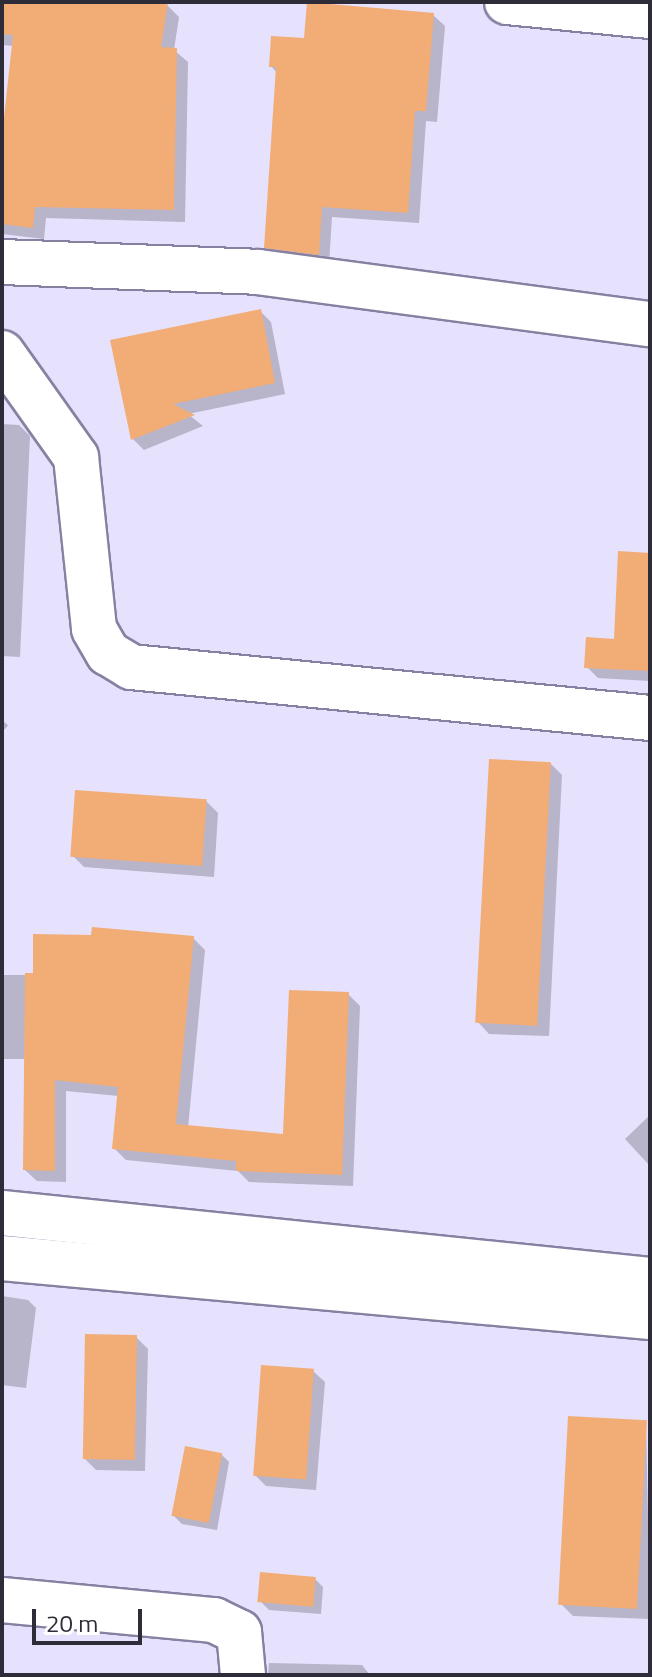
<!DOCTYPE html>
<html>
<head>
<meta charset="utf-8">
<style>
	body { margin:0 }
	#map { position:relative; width:652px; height:1677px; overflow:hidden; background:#e6e1fd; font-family:"Titillium Web",sans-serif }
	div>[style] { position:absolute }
	.shadow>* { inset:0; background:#0003; transform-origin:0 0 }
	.building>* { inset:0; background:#f1ad75; transform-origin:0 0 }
	.roads { filter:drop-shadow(2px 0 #8780a1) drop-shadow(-2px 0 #8780a1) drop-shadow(0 2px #8780a1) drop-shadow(0 -2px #8780a1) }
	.minor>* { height:44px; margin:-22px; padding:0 22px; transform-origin:22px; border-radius:22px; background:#fff }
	span { translate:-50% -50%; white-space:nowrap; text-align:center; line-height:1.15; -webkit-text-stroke:6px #fff; paint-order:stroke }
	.frame { position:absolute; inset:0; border:4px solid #2e2c39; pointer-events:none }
	.scale { position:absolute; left:32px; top:1609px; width:110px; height:36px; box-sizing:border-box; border:4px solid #2e2c39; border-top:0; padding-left:10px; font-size:24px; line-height:28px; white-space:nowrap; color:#2e2c39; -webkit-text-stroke:6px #fff; paint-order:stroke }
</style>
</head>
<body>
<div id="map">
	<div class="shadow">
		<div style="clip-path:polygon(2px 2px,146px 2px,167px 5px,179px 17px,174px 50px,188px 62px,185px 222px,46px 218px,44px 239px,2px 234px,2px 155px,14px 46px,2px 45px)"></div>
		<div style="clip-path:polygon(433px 15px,445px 26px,437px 122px,426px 121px,419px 223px,332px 217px,329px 265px,277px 258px,266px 247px,277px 73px,271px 66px,306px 40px)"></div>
		<div style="clip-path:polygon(260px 311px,271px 322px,285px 394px,188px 414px,203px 426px,144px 450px,133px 439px)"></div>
		<div style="clip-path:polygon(2px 424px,19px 425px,30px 436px,20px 657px,2px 656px)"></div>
		<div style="clip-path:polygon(650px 555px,650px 681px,598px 678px,587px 667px,616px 641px)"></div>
		<div style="left:2px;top:720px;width:8px;height:87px;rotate:40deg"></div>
		<div style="clip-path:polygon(551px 764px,562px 775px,549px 1036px,489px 1034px,478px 1022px)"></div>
		<div style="clip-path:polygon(206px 801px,218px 813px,214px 877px,84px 867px,73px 856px)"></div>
		<div style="clip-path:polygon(193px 938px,205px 950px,188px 1128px,285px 1136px,348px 994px,360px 1006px,353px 1186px,249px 1182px,238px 1171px,126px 1160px,114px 1148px,119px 1096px,66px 1091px,66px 1182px,37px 1181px,25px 1170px,26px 1059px,2px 1059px,2px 975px,35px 975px)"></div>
		<div style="clip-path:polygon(650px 1115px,650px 1166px,625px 1139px)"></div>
		<div style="clip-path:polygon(2px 1296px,28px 1300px,36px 1308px,26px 1388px,2px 1385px)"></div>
		<div style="clip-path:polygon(136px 1337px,148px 1349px,145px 1471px,96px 1470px,84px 1458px)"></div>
		<div style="clip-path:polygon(313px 1371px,325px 1382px,316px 1490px,266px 1486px,255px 1475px)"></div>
		<div style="clip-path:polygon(646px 1422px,650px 1619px,573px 1616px,561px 1604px)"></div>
		<div style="clip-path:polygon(221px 1454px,229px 1462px,217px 1530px,182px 1524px,174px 1516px)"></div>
		<div style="clip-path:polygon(315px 1579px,323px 1587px,321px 1614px,269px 1610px,260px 1601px)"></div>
		<div style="clip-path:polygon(269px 1663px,362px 1665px,370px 1675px,268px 1675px)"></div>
	</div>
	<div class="building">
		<div style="clip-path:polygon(2px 2px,168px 2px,161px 47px,177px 48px,174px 210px,35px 207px,33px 228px,2px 224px,2px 136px,13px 35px,2px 34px)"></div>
		<div style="clip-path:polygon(307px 2px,434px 13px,426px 111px,415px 111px,408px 213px,322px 207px,319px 255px,264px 248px,276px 67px,269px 67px,271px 36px,304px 38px)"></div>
		<div style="clip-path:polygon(261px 309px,275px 383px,173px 404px,195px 415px,131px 440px,110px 340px)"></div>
		<div style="clip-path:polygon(618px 551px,650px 553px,650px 671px,584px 668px,586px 637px,614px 639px)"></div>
		<div style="left:489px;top:759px;width:62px;height:264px;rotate:3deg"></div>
		<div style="left:75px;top:790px;width:132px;height:67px;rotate:4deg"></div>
		<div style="clip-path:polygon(92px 927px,194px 936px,176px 1124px,283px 1134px,289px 990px,349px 992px,342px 1175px,236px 1171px,236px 1161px,112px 1149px,118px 1087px,55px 1080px,55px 1171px,23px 1170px,25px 973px,33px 973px,33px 934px,91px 935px)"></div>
		<div style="left:85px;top:1334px;width:52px;height:125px;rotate:1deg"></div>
		<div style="left:261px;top:1365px;width:53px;height:111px;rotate:4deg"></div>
		<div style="left:568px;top:1416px;width:79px;height:189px;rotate:3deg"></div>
		<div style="left:185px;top:1446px;width:38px;height:71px;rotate:11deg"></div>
		<div style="left:260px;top:1572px;width:56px;height:30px;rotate:5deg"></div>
	</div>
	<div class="roads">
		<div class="minor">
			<div style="left:507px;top:2px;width:144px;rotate:5.6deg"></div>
			<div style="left:2px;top:262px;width:256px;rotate:2.2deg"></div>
			<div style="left:258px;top:272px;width:395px;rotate:7.6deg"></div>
			<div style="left:2px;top:353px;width:128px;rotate:54.6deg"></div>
			<div style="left:76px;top:457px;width:173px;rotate:84deg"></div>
			<div style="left:94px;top:629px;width:28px;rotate:60deg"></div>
			<div style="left:108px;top:653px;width:27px;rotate:31deg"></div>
			<div style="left:131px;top:667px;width:521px;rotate:5.61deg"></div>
			<div style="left:2px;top:1213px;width:651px;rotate:5.9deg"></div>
			<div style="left:2px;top:1258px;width:651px;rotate:5.2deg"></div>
			<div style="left:2px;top:1600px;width:213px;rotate:5.4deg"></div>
			<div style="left:214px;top:1620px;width:28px;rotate:26deg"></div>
			<div style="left:239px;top:1632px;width:43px;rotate:84.7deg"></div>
		</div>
	</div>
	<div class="frame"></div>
	<div class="scale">20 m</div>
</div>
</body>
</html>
